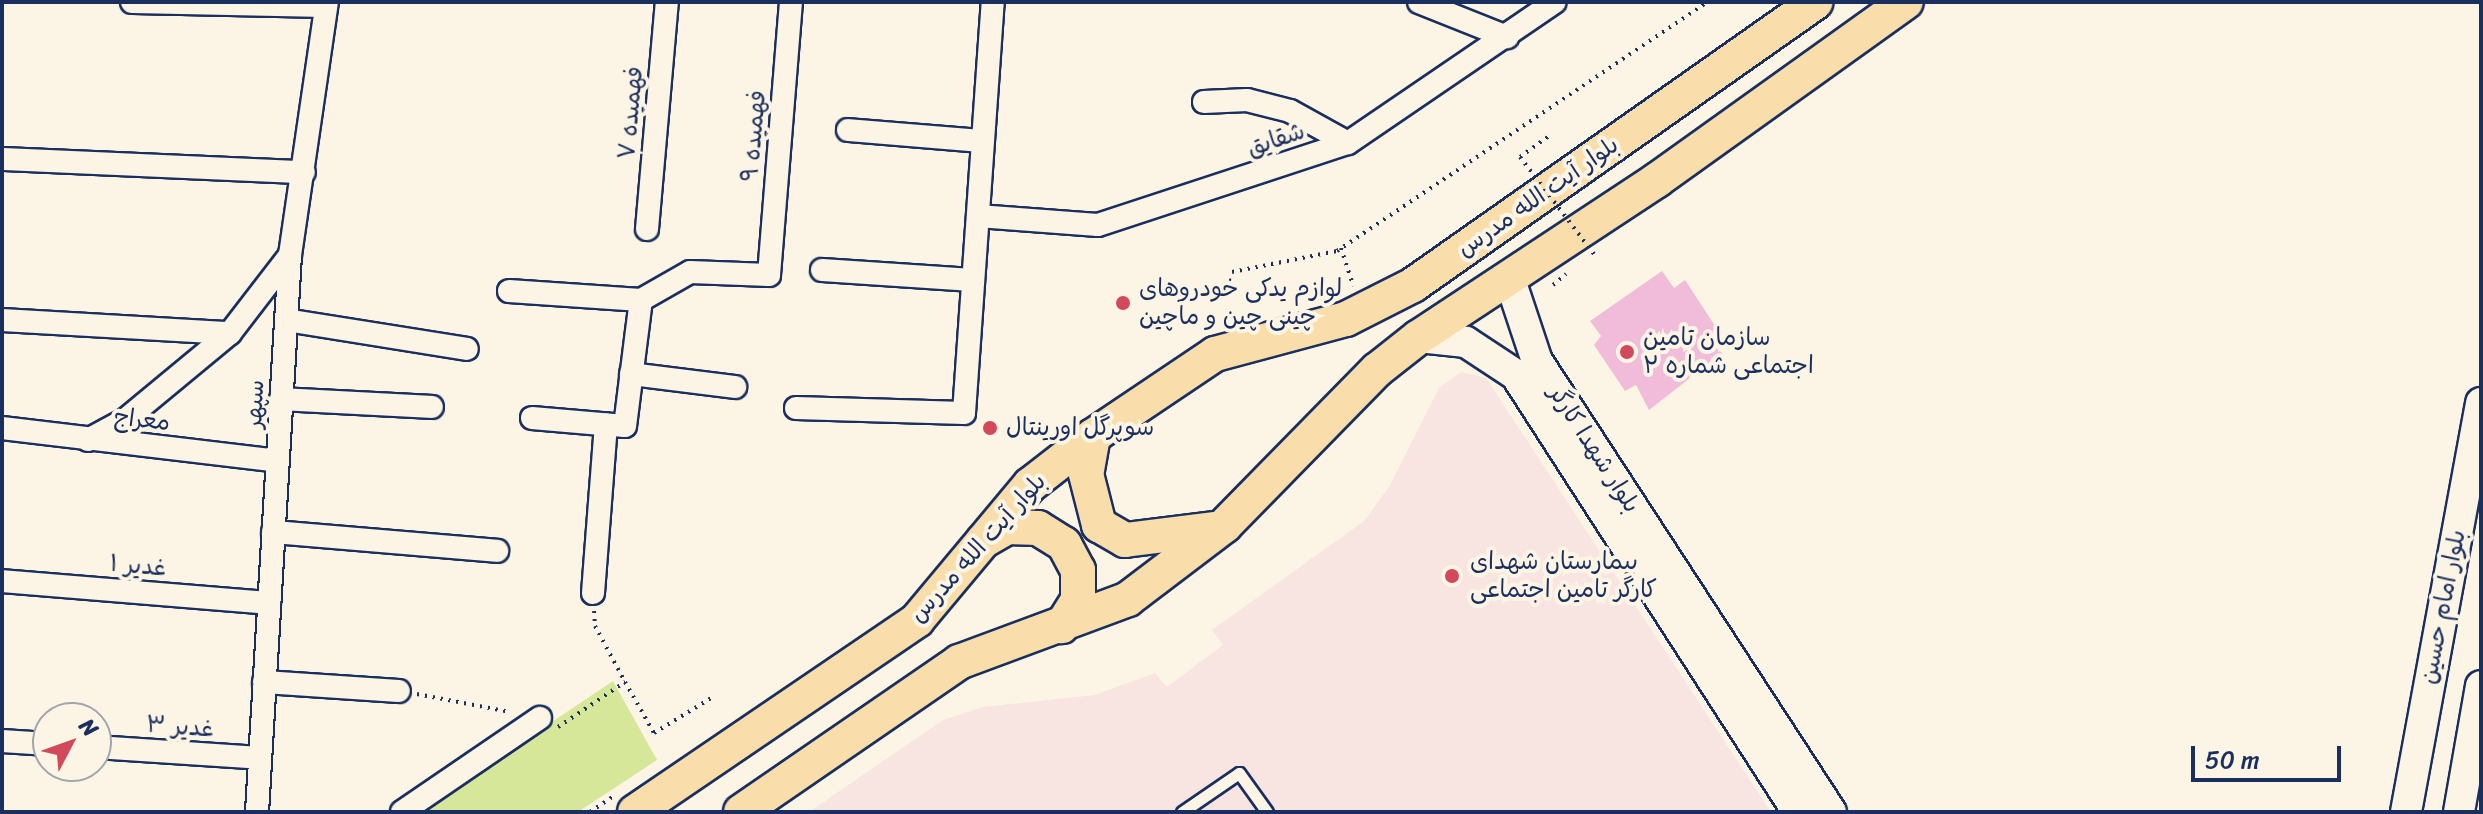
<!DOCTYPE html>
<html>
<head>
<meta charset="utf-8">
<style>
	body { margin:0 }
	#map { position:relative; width:2483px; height:814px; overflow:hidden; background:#fcf5e5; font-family:Sriracha,"Playpen Sans Arabic",sans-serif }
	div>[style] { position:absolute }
	.built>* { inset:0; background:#f8e4e1 }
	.green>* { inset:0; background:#d7e79a }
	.building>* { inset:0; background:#f0bcd9 }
	.path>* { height:4px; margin-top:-2px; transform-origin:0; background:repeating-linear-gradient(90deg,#1b2f5e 0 2px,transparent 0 8px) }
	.roads { filter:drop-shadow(2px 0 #1b2f5e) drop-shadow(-2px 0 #1b2f5e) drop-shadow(0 2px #1b2f5e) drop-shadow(0 -2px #1b2f5e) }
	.lane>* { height:11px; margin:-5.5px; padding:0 5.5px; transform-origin:5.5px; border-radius:5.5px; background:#fcf5e5 }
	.street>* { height:22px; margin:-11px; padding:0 11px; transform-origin:11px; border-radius:11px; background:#fcf5e5 }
	.secondary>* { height:30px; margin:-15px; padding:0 15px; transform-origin:15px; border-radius:15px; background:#fcf5e5 }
	.primary>* { height:34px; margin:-17px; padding:0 17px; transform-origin:17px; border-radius:17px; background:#f9deab }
	.path-bridge>* { height:4px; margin-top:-2px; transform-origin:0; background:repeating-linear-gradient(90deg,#1b2f5e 0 2px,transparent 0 8px) }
	.dots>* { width:22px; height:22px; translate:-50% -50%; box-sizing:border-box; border:4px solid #fcf5e5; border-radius:50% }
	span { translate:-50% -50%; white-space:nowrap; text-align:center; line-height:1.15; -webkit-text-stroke:8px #fcf5e5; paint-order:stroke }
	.street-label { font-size:24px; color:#1b2f5e }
	.poi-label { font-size:24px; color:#1b2f5e }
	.left { translate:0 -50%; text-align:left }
	.frame { position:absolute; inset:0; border:4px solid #1b2f5e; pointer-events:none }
	.north { position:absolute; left:32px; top:702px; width:80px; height:80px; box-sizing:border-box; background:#fcf5e5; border:2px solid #a2a6af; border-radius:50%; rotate:49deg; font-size:22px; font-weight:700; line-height:32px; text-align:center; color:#1b2f5e }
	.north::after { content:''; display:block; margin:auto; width:28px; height:36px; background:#d1495b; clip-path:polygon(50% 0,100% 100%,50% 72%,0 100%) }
	.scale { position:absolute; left:2191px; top:746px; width:150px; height:36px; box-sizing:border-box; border:4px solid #1b2f5e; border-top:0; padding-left:10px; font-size:24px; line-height:28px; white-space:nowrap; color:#1b2f5e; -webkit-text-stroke:6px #fcf5e5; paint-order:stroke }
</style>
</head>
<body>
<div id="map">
	<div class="built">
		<div style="clip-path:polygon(1461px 372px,1486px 378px,1771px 812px,809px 812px,943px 720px,983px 707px,1095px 695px,1155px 673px,1167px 687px,1223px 645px,1212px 630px,1364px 521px,1389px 487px,1439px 388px)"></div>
	</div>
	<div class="green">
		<div style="clip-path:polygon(613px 681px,657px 760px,578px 812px,418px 812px)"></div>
	</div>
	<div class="building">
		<div style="clip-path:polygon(1662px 271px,1674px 288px,1685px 280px,1719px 332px,1705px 338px,1722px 353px,1649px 410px,1636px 385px,1625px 391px,1594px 345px,1601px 336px,1590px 321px)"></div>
	</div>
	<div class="path">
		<div style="left:1520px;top:157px;width:36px;rotate:-36deg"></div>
		<div style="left:1341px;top:248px;width:40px;rotate:72deg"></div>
		<div style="left:1232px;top:272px;width:107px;rotate:-11.3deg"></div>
		<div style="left:1337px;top:251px;width:447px;rotate:-33.9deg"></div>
		<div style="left:1553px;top:285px;width:17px;rotate:-40deg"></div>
		<div style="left:594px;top:611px;width:15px;rotate:86deg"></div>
		<div style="left:595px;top:626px;width:64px;rotate:61.8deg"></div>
		<div style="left:417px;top:694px;width:95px;rotate:11deg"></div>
		<div style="left:558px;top:727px;width:81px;rotate:-33.9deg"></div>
		<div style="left:625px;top:682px;width:59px;rotate:60.4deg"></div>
		<div style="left:654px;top:733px;width:69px;rotate:-31.4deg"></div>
		<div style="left:590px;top:812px;width:27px;rotate:-34deg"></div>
	</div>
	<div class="roads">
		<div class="lane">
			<div style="left:1182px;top:812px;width:69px;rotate:-34.4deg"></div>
			<div style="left:1239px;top:773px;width:48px;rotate:54.3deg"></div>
		</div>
		<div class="street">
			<div style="left:132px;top:2px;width:194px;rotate:1.2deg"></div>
			<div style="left:1419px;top:2px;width:95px;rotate:21.7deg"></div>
			<div style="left:1204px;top:102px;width:43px;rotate:-2.7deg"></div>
			<div style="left:1247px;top:100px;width:44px;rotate:14.3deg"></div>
			<div style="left:1290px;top:111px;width:66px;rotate:28.9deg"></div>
			<div style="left:848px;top:130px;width:135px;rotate:4.7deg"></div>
			<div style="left:2px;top:159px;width:302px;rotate:2.5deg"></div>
			<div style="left:978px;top:216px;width:120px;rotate:4.3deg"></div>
			<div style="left:1098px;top:225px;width:263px;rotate:-18.2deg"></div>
			<div style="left:1348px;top:143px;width:250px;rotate:-34.3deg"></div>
			<div style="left:647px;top:229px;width:228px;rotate:-85deg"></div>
			<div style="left:822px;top:270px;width:151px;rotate:3.8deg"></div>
			<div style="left:509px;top:291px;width:132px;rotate:3.9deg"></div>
			<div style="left:641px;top:300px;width:56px;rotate:-29.7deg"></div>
			<div style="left:690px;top:272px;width:79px;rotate:2.2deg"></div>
			<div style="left:769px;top:275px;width:274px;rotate:-85.4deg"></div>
			<div style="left:2px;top:320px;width:228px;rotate:3.3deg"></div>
			<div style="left:286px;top:320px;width:183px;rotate:9.1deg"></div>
			<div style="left:631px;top:374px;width:105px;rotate:7.1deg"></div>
			<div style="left:281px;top:399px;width:151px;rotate:3deg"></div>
			<div style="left:796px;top:408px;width:168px;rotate:1.7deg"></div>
			<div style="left:964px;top:413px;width:412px;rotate:-86deg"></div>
			<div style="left:532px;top:418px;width:93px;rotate:4.9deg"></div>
			<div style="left:625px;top:426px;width:127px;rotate:-82.8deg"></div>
			<div style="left:2px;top:428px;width:278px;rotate:6.8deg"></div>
			<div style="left:88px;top:440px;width:42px;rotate:-28.4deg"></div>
			<div style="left:125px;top:420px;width:136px;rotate:-39.6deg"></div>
			<div style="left:230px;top:333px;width:98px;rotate:-52.4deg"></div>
			<div style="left:273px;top:532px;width:225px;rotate:4.8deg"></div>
			<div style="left:2px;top:581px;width:268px;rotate:4.7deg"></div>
			<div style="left:593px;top:593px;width:169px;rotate:-85.6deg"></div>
			<div style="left:264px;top:682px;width:135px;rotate:3.8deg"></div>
			<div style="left:2px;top:741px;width:46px;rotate:3.7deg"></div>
			<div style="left:96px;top:747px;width:164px;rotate:3.8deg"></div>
			<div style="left:257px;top:812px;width:558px;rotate:-86.61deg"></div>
			<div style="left:290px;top:255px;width:256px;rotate:-81.7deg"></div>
			<div style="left:402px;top:812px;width:167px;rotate:-34.3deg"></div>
		</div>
		<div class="secondary">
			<div style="left:1509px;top:277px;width:89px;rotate:71.6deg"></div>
			<div style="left:1537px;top:361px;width:538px;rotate:56.9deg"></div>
			<div style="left:1419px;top:337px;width:47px;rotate:6.1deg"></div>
			<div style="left:1466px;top:342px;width:60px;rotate:33.4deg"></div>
			<div style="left:1516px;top:375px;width:520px;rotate:57.17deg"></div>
			<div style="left:2406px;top:812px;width:416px;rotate:-79.6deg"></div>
			<div style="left:2459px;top:812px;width:128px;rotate:-80.1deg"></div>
		</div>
		<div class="primary">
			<div style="left:1093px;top:436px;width:39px;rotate:100deg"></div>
			<div style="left:1086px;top:474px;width:53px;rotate:75.7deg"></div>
			<div style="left:1099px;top:525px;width:30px;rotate:30deg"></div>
			<div style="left:1125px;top:540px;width:89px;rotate:-7.1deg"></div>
			<div style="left:983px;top:541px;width:28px;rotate:-30deg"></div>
			<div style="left:1007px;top:527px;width:31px;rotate:2deg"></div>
			<div style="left:1038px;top:528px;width:31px;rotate:32deg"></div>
			<div style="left:1064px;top:544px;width:30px;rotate:62deg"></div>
			<div style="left:1078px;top:570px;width:30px;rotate:90deg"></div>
			<div style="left:1078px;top:600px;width:31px;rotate:122deg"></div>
			<div style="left:635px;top:812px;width:341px;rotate:-34.2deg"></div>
			<div style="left:917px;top:620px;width:176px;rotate:-50.1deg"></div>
			<div style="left:1030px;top:485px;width:80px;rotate:-37.9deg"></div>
			<div style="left:1093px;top:436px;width:147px;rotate:-33.9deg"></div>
			<div style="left:1215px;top:354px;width:136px;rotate:-15deg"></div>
			<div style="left:1346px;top:319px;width:75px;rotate:-26.9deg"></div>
			<div style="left:1413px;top:285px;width:492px;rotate:-35.1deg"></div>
			<div style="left:741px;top:812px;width:265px;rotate:-34.5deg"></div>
			<div style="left:959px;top:662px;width:180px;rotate:-20.4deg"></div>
			<div style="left:1128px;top:599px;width:121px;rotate:-37.2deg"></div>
			<div style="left:1224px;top:526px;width:219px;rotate:-45.6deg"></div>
			<div style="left:1377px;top:370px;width:53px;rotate:-38.2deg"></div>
			<div style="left:1419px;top:337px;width:285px;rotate:-33.4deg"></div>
			<div style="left:1657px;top:180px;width:306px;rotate:-35.6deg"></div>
		</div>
	</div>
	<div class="path-bridge">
		<div style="left:1520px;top:157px;width:122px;rotate:52.7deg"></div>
	</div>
	<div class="dots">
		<div style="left:1123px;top:303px;background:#d1495b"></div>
		<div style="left:1627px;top:352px;background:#d1495b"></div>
		<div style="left:990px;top:428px;background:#d1495b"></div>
		<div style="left:1452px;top:576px;background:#d1495b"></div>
	</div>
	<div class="street-label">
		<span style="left:631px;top:113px;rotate:-85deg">فهمیده ۷</span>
		<span style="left:754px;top:136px;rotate:-85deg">فهمیده ۹</span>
		<span style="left:1276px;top:140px;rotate:-19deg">شقایق</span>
		<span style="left:1538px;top:197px;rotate:-35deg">بلوار آیت الله مدرس</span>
		<span style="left:255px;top:404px;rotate:-87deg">سپهر</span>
		<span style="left:142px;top:420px;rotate:6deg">معراج</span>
		<span style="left:1594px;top:449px;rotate:57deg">بلوار شهدا کارگر</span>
		<span style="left:978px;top:548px;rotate:-48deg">بلوار آیت الله مدرس</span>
		<span style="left:138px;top:566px;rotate:5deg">غدیر ۱</span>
		<span style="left:2443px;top:607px;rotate:-79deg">بلوار امام حسین</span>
		<span style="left:180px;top:727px;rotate:4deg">غدیر ۳</span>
	</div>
	<div class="poi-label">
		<span class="left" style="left:1139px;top:303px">لوازم یدکی خودروهای<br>چینی چین و ماچین</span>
		<span class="left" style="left:1643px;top:352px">سازمان تامین<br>اجتماعی شماره ۲</span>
		<span class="left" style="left:1006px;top:428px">سوپرگل اورینتال</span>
		<span class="left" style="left:1470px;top:576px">بیمارستان شهدای<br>کارگر تامین اجتماعی</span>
	</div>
	<div class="frame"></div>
	<div class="north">N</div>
	<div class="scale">50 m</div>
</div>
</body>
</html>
